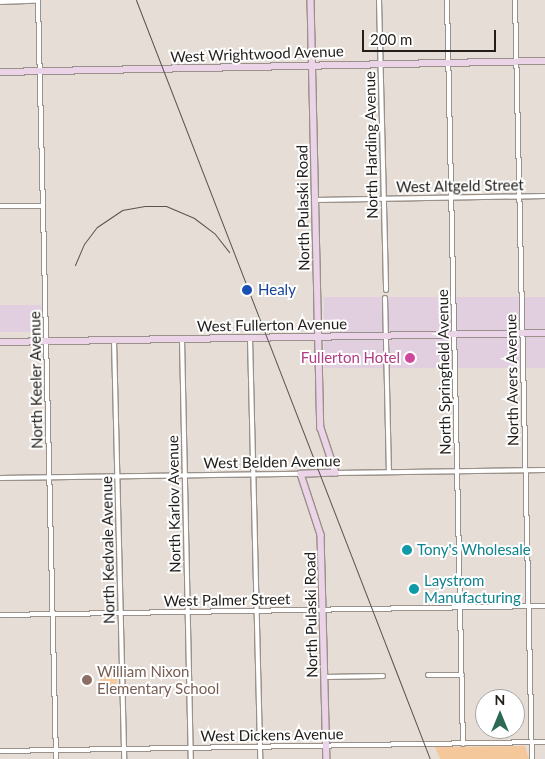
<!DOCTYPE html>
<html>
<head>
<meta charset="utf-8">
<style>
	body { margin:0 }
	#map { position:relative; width:545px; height:759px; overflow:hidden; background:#e6ded6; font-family:Lato,sans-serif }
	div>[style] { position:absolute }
	.commercial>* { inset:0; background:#e1cfe0; transform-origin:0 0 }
	.green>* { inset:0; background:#f5c89b }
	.round { border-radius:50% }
	.roads { filter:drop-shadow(1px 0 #99918a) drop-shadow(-1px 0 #99918a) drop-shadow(0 1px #99918a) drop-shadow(0 -1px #99918a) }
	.street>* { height:4px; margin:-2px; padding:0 2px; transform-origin:2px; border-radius:2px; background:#fff }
	.secondary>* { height:5.5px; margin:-2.75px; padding:0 2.75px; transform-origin:2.75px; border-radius:2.75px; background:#ecd4e8 }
	.rail>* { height:1px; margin:-0.5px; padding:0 0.5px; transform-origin:0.5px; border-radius:0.5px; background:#595450 }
	.dots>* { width:14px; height:14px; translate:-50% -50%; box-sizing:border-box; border:2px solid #fff; border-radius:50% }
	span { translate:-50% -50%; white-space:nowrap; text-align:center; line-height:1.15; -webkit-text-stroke:4px #fff; paint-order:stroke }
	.street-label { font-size:15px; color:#201d1a }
	.transit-label { font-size:15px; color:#164399 }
	.left { translate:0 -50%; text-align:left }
	.hotel-label { font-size:15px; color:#b23c85 }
	.right { translate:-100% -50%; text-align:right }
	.culture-label { font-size:15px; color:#0d838f }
	.education-label { font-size:15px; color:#785e54 }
	.north { position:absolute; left:475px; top:689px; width:50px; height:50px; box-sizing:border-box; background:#fff; border:1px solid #a6a5a3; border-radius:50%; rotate:0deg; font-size:14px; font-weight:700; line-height:20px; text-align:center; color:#201d1a }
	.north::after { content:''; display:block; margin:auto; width:18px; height:22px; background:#2c6a56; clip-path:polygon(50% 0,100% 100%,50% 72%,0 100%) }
	.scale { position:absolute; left:362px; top:30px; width:134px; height:22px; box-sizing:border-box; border:2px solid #201d1a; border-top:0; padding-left:6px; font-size:15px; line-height:18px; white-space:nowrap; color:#201d1a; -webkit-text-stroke:4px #fff; paint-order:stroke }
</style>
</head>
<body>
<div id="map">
	<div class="commercial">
		<div style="left:545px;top:297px;width:71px;height:221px;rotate:90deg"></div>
		<div style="left:41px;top:305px;width:27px;height:41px;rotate:90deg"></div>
	</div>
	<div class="green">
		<div class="round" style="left:101px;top:672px;width:16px;height:16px"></div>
		<div style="clip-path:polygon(525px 746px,529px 759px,440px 759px,435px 747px)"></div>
	</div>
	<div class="roads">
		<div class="street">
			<div style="left:38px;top:0;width:759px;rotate:88.64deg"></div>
			<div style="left:379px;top:0;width:290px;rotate:88.6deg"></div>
			<div style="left:447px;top:0;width:744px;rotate:88.77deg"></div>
			<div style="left:515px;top:0;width:759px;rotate:88.72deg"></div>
			<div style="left:0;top:2px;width:38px;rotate:-2deg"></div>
			<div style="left:316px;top:200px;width:229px;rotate:-1deg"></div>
			<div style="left:0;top:206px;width:43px"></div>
			<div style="left:385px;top:298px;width:174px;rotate:88.7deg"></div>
			<div style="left:250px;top:338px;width:421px;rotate:88.6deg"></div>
			<div style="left:182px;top:339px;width:420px;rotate:88.8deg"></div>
			<div style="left:114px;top:340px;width:419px;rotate:88.6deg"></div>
			<div style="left:336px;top:473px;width:209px;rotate:-0.8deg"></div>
			<div style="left:0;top:478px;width:301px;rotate:-0.8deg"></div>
			<div style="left:0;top:615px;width:545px;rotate:-0.95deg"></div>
			<div style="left:428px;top:675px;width:34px"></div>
			<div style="left:325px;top:677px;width:58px;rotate:-1deg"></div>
			<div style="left:0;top:751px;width:545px;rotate:-0.95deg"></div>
		</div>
		<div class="secondary">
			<div style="left:311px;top:0;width:428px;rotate:88.7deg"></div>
			<div style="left:321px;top:428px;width:47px;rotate:71.6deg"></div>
			<div style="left:336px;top:473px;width:35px;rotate:178deg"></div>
			<div style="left:301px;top:474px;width:64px;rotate:71.8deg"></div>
			<div style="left:321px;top:535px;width:224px;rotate:88.5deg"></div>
			<div style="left:0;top:72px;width:545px;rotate:-1.16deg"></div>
			<div style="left:0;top:342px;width:545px;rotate:-0.95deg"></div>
		</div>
	</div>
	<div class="rail">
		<div style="left:136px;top:0;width:814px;rotate:68.83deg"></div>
		<div style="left:75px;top:265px;width:23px;rotate:-67deg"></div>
		<div style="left:84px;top:244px;width:21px;rotate:-53deg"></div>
		<div style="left:97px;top:227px;width:30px;rotate:-34deg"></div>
		<div style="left:122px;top:210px;width:23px;rotate:-10deg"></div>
		<div style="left:145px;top:206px;width:21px"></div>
		<div style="left:166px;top:206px;width:30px;rotate:23deg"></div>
		<div style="left:194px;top:218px;width:26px;rotate:37deg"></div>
		<div style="left:215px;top:234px;width:23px;rotate:52deg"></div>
	</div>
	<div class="dots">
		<div style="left:247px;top:290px;background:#1a4fb4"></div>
		<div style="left:410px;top:358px;background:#d1479c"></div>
		<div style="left:407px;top:550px;background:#0f9aa8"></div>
		<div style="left:414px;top:589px;background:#0f9aa8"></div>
		<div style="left:87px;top:680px;background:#8d6e63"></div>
	</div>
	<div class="street-label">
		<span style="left:257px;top:54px;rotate:-2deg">West Wrightwood Avenue</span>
		<span style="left:371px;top:145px;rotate:-91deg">North Harding Avenue</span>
		<span style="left:460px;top:186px;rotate:-1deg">West Altgeld Street</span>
		<span style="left:303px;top:208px;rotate:-91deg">North Pulaski Road</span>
		<span style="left:272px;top:325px;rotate:-1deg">West Fullerton Avenue</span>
		<span style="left:444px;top:372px;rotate:-91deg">North Springfield Avenue</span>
		<span style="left:36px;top:380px;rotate:-91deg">North Keeler Avenue</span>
		<span style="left:512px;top:380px;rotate:-91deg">North Avers Avenue</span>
		<span style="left:272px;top:462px;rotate:-1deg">West Belden Avenue</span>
		<span style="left:174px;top:504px;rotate:-91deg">North Karlov Avenue</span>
		<span style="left:108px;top:550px;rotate:-91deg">North Kedvale Avenue</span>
		<span style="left:227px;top:600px;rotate:-1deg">West Palmer Street</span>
		<span style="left:311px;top:615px;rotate:-91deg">North Pulaski Road</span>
		<span style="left:272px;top:735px;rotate:-1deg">West Dickens Avenue</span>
	</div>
	<div class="transit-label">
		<span class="left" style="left:258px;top:290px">Healy</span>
	</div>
	<div class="hotel-label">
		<span class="right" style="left:400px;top:358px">Fullerton Hotel</span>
	</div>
	<div class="culture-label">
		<span class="left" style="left:417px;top:550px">Tony's Wholesale</span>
		<span class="left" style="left:424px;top:589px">Laystrom<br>Manufacturing</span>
	</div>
	<div class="education-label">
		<span class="left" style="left:97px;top:680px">William Nixon<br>Elementary School</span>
	</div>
	<div class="north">N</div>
	<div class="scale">200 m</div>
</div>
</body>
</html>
